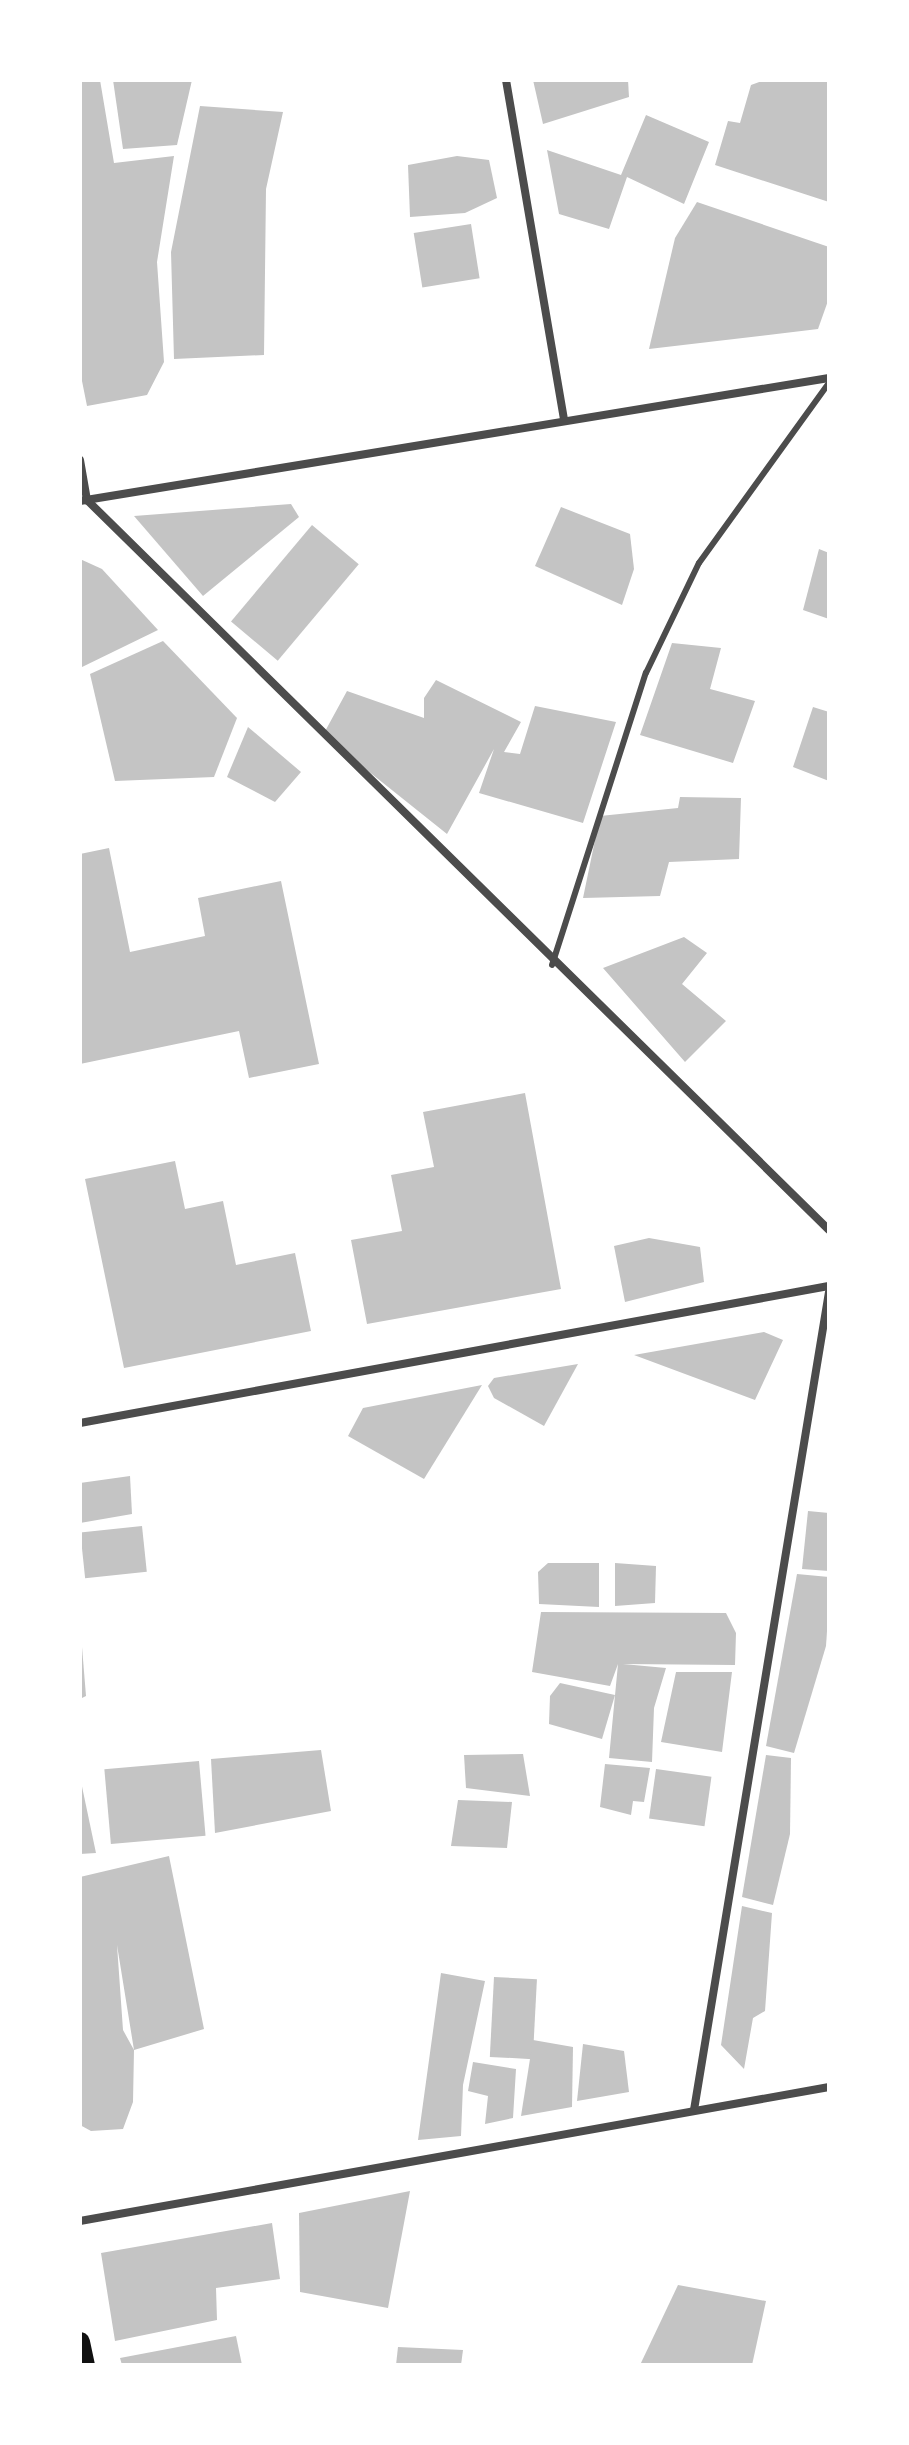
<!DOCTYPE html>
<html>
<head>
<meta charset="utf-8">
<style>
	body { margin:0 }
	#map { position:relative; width:909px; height:2445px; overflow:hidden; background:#fff; font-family:Arial,sans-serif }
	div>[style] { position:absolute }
	.building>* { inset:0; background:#c4c4c4; transform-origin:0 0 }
	.service>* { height:6px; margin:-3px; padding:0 3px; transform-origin:3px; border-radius:3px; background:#4c4c4c }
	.minor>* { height:8px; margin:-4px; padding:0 4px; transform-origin:4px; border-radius:4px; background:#4c4c4c }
	.primary>* { height:20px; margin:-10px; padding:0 10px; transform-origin:10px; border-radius:10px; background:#111 }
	span { translate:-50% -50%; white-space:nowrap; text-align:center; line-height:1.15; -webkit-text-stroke:6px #fff; paint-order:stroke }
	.frame { position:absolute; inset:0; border:82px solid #fff; pointer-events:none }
</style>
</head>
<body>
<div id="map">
	<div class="building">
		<div style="clip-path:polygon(80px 80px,100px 80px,114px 163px,174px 156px,157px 262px,164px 362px,147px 395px,87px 406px,80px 371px)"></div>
		<div style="clip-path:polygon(113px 80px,192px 80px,177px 145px,123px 149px)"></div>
		<div style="clip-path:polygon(533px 80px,628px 80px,629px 97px,543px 124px)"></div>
		<div style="clip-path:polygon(765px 80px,829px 80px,829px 202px,715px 165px,728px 121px,740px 123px,751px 85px)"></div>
		<div style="clip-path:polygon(200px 106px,283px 112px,266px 189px,264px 355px,174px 359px,171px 252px)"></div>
		<div style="clip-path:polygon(646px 115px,709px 142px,684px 204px,627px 177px,609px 229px,559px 214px,547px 150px,621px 175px)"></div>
		<div style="clip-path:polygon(457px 156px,489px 160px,497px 198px,465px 213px,410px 217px,408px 165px)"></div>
		<div style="clip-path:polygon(697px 202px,829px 247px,829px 298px,818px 329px,649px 349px,675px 238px)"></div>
		<div style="left:471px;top:224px;width:55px;height:58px;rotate:81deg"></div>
		<div style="clip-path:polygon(291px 504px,299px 517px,203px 596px,134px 516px)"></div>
		<div style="clip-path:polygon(561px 507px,630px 534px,634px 569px,622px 605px,535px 566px)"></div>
		<div style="left:312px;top:525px;width:61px;height:126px;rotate:40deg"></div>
		<div style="clip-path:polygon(819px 549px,829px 553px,829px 619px,803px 610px)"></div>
		<div style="clip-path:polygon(80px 559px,102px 569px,158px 630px,80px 668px)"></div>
		<div style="clip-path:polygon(163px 641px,237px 718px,214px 777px,115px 781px,90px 674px)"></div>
		<div style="clip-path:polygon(672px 643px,721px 648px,710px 689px,755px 701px,733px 763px,640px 735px)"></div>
		<div style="clip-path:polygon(436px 680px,521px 722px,504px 752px,520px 754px,535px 706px,616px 722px,583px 823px,479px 793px,494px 749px,447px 834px,323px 735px,347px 691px,424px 718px,424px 698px)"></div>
		<div style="clip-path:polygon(813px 707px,829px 712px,829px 781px,793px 767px)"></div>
		<div style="clip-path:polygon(248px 727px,301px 772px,275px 802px,227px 777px)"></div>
		<div style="clip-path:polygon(680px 797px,741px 798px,739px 859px,669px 862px,660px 896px,583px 898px,600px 816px,678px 808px)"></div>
		<div style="clip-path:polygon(109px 848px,130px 952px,205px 936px,198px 898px,281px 881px,319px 1064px,249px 1078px,239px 1031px,80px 1064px,80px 854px)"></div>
		<div style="clip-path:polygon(684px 937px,707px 953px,682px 984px,726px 1021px,685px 1062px,603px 968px)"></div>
		<div style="clip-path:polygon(525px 1093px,561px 1289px,367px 1324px,351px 1240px,402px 1231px,391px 1175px,434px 1167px,423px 1112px)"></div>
		<div style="clip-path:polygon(175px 1161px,185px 1209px,223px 1201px,236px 1265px,295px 1253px,311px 1331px,124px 1368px,85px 1179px)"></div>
		<div style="clip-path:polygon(649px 1238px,700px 1247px,704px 1282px,625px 1302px,614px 1246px)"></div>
		<div style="clip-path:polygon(764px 1332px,783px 1340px,755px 1400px,634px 1355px)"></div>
		<div style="clip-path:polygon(578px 1364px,544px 1426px,494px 1398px,488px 1386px,494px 1378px)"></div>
		<div style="clip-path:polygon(482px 1385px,424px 1479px,348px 1436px,363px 1408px)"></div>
		<div style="clip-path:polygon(130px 1476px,132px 1514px,80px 1523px,80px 1483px)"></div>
		<div style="clip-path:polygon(808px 1511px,829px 1513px,829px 1571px,802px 1569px)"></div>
		<div style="left:142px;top:1526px;width:46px;height:62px;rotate:84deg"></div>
		<div style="clip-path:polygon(548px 1563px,599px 1563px,599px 1607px,539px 1604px,538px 1572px)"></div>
		<div style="clip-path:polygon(615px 1563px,656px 1566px,655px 1603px,615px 1606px)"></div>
		<div style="clip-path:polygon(797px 1574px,829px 1577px,829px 1602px,826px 1646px,794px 1753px,766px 1746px)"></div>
		<div style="clip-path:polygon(541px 1612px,726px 1613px,736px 1633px,735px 1665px,623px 1664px,666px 1668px,654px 1708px,652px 1762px,609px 1758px,618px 1664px,610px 1686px,532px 1672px)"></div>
		<div style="clip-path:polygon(82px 1647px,86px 1696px,80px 1699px,80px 1648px)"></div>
		<div style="clip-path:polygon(676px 1672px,732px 1672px,722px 1752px,661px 1742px)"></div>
		<div style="clip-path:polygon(560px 1683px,615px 1695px,602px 1739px,549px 1724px,550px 1696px)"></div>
		<div style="clip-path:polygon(321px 1750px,331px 1811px,215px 1833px,211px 1759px)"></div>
		<div style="clip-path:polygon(523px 1754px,530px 1796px,466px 1788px,464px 1755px)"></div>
		<div style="clip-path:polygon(766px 1755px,791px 1758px,790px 1834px,773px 1905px,742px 1897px)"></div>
		<div style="left:199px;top:1761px;width:75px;height:95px;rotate:85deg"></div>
		<div style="clip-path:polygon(605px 1764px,650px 1768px,644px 1802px,633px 1801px,631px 1815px,600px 1807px)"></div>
		<div style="left:656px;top:1769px;width:56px;height:50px;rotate:8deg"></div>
		<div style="clip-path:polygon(80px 1777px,96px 1853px,80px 1854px)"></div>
		<div style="clip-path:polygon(458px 1800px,512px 1802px,507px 1848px,451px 1846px)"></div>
		<div style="clip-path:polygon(evenodd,169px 1856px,204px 2029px,134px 2050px,133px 2102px,123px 2129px,91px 2131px,80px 2125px,80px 1877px,169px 1856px,117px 1945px,134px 2050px,123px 2030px,117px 1945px)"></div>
		<div style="clip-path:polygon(742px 1906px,772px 1913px,765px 2011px,753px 2018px,744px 2069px,721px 2045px)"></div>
		<div style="clip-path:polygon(441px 1973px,485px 1981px,463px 2085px,461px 2136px,418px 2140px)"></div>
		<div style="left:494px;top:1977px;width:43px;height:80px;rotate:3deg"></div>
		<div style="clip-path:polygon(533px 2040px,573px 2047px,572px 2107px,521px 2116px)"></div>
		<div style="clip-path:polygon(583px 2044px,624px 2051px,629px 2092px,577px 2101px)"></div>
		<div style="clip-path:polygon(473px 2062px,516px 2069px,513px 2118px,485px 2124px,488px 2096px,468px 2091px)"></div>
		<div style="clip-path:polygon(410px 2191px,388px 2308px,300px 2292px,299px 2213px)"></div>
		<div style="clip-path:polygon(272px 2223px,280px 2279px,216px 2288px,217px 2320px,115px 2341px,101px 2253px)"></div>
		<div style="clip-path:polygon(678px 2285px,766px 2301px,752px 2365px,640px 2365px)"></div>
		<div style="clip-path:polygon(236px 2336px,242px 2365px,122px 2365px,120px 2358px)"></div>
		<div style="clip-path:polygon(398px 2347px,463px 2350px,461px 2365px,396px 2365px)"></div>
	</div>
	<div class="service">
		<div style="left:552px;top:965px;width:307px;rotate:-72.2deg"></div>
		<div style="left:646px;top:673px;width:122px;rotate:-64.3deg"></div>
		<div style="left:699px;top:563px;width:222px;rotate:-54.2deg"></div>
	</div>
	<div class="minor">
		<div style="left:506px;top:80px;width:346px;rotate:80.3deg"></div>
		<div style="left:80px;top:460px;width:41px;rotate:80.1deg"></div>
		<div style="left:87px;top:500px;width:1041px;rotate:44.53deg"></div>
		<div style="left:80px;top:501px;width:759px;rotate:-9.33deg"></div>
		<div style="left:80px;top:1423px;width:761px;rotate:-10.37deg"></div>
		<div style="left:694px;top:2110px;width:829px;rotate:-80.63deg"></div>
		<div style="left:80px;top:2221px;width:761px;rotate:-10.14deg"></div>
	</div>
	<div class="primary">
		<div style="left:80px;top:2342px;width:24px;rotate:78deg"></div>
	</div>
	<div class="frame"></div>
</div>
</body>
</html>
